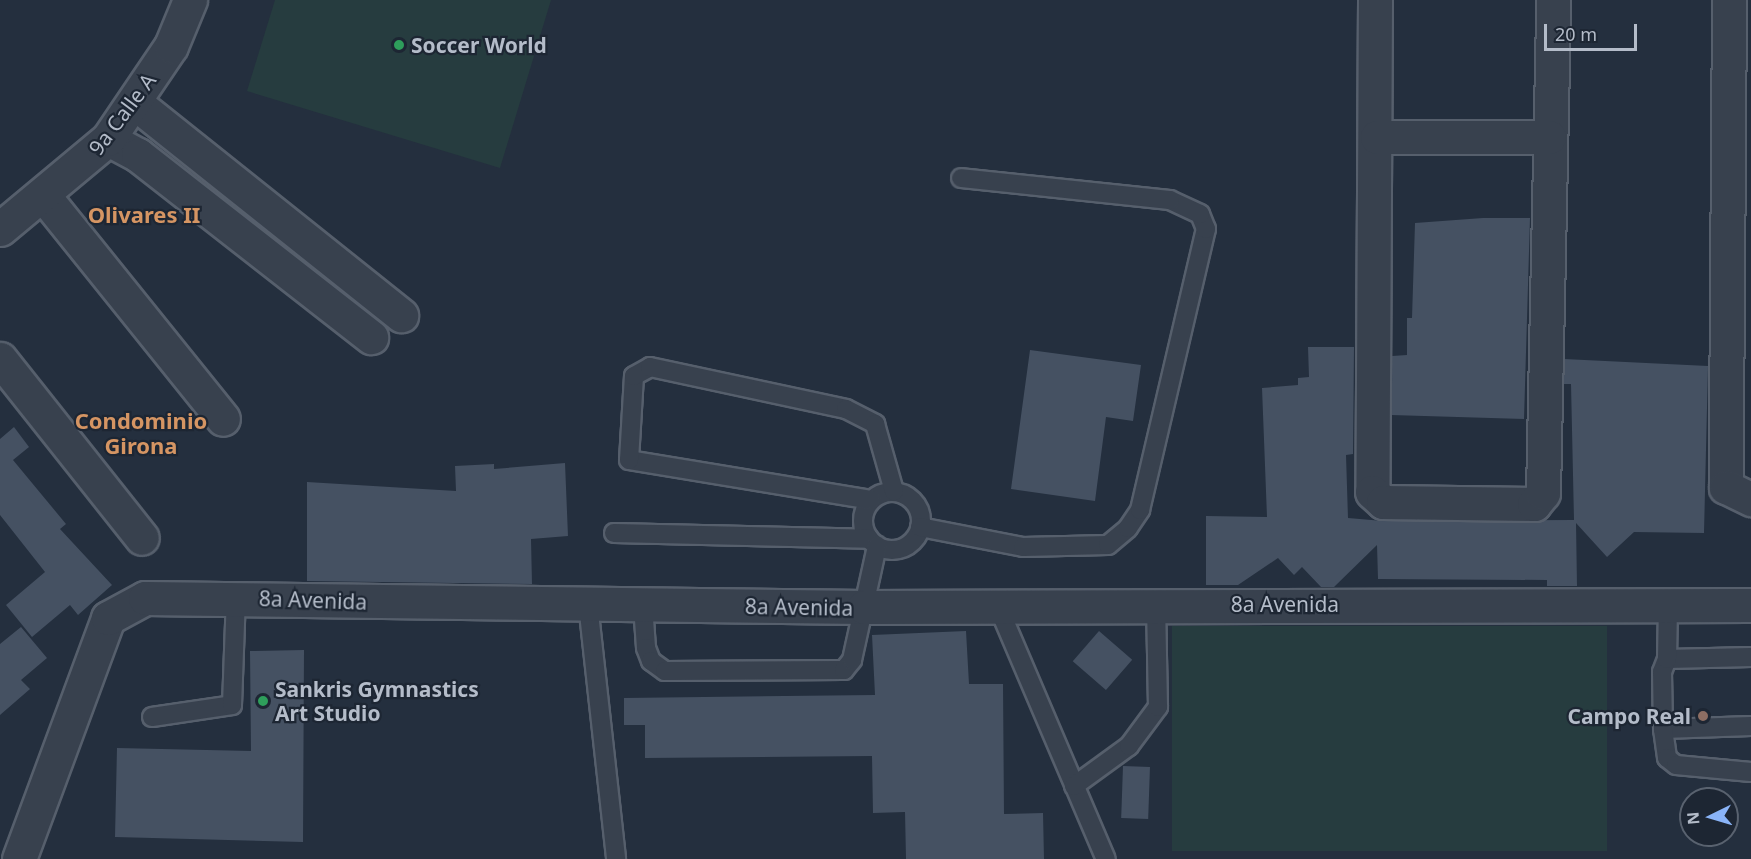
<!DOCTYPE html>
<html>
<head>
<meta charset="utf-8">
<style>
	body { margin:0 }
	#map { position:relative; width:1751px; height:859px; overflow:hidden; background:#242f3e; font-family:"Noto Sans",sans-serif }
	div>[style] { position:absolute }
	.green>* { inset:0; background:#263c3f; transform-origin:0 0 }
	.building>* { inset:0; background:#455162; transform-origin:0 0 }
	.roads { filter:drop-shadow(2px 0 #565f6c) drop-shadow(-2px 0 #565f6c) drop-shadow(0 2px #565f6c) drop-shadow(0 -2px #565f6c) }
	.service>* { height:18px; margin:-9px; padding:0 9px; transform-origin:9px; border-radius:9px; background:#38414e }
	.service>.ring { margin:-9px; padding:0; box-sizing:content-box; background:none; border:18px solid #38414e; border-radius:50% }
	.minor>* { height:33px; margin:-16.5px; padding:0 16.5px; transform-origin:16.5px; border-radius:16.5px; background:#38414e }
	.dots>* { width:16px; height:16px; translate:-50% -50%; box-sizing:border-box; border:3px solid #1d2633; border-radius:50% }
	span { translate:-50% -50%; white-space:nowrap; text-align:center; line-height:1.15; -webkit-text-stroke:4.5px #1d2633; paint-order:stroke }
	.poi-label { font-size:21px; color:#b4bcc9; font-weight:700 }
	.left { translate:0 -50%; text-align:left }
	.right { translate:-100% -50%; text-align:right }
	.street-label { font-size:21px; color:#b4bcc9 }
	.neighbourhood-label { font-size:22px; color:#d59563; font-weight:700 }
	.north { position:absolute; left:1679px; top:787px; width:60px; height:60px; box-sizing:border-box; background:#1d2633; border:2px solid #59626f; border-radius:50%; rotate:265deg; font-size:16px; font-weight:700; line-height:24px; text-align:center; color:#b4bcc9 }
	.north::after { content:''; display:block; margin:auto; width:21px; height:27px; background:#8ab4f8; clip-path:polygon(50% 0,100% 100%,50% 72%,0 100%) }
	.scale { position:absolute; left:1544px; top:24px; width:93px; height:27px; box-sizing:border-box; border:3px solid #b4bcc9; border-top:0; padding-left:8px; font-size:18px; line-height:21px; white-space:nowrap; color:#b4bcc9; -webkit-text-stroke:4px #1d2633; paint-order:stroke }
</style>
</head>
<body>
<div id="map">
	<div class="green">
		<div style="clip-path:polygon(275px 0,551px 0,500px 168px,247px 91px)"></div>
		<div style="left:1172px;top:626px;width:435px;height:225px"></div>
	</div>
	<div class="building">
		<div style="clip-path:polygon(1483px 218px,1530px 218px,1524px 419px,1391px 415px,1392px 356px,1407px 355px,1407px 318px,1412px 318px,1415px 223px)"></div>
		<div style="clip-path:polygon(1308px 347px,1354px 347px,1353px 454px,1346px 455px,1348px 518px,1383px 521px,1574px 520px,1571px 384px,1564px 384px,1564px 359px,1708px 366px,1704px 533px,1634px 532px,1607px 557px,1576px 523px,1577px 586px,1547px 586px,1547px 580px,1378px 579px,1377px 545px,1334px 587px,1321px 587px,1302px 567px,1294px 575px,1278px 558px,1238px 585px,1206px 585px,1206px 516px,1267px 517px,1262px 388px,1298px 385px,1298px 378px,1309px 377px)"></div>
		<div style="clip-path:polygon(1030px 350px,1141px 365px,1133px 421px,1106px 417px,1095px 501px,1011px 489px)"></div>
		<div style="clip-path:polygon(14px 427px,29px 447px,13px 460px,66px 524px,60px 529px,112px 585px,78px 615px,70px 605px,32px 637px,6px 605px,45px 572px,0 515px,0 439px)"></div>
		<div style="clip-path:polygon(565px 463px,568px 536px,531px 539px,532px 584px,307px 581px,307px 482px,456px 491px,455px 466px,494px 464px,494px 469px)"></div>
		<div style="clip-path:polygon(21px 627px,47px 658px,21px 680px,30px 689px,0 715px,0 644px)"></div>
		<div style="clip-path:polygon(966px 631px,969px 684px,1003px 684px,1004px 814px,1043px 813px,1044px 859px,906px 859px,905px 812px,873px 813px,872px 756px,645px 758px,645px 725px,624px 725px,624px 698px,875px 695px,872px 635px)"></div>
		<div style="left:1099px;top:631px;width:44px;height:40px;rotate:41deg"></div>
		<div style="clip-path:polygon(304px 650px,303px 842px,115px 837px,117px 748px,251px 751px,250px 651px)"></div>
		<div style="left:1123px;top:766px;width:27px;height:52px;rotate:2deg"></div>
	</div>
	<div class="roads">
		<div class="service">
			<div class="ring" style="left:863px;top:492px;width:40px;height:40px"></div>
			<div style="left:871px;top:500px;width:245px;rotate:-170.6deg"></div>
			<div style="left:629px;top:460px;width:84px;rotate:-86.6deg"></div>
			<div style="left:634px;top:376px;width:18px;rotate:-29deg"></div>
			<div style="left:650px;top:367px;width:200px;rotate:12.1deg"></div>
			<div style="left:846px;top:409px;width:33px;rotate:27deg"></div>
			<div style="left:875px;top:424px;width:70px;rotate:74.2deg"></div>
			<div style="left:920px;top:527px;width:105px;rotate:11deg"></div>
			<div style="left:1023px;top:547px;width:85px;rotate:-1.3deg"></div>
			<div style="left:1108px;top:545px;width:26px;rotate:-40deg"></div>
			<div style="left:1128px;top:528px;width:22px;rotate:-56deg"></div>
			<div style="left:1140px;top:510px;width:289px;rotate:-76.8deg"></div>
			<div style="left:1206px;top:229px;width:16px;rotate:-112deg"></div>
			<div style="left:1200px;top:214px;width:33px;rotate:-155deg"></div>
			<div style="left:1170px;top:200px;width:210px;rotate:-174deg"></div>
			<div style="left:614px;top:533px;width:255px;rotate:1.3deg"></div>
			<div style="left:588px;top:604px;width:257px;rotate:83.7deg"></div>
			<div style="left:997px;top:604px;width:277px;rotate:66.9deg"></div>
			<div style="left:643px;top:605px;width:43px;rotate:86deg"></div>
			<div style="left:646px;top:648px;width:14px;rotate:69deg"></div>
			<div style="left:651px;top:661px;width:17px;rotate:36deg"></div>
			<div style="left:665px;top:671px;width:179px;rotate:-0.3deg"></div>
			<div style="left:844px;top:670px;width:13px;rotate:-51deg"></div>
			<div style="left:852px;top:660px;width:117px;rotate:-77.6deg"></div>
			<div style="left:1751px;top:657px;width:84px;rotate:178.6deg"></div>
			<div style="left:1667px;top:659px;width:14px;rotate:111deg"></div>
			<div style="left:1662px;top:672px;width:57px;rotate:89deg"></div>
			<div style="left:1663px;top:729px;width:88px;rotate:-2deg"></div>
			<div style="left:1667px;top:659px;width:54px;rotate:-88.9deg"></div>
			<div style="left:152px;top:717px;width:81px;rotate:-8.5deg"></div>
			<div style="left:232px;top:705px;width:107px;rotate:-87.9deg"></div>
			<div style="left:1663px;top:729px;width:29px;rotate:82deg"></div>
			<div style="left:1667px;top:758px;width:11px;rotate:38deg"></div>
			<div style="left:1676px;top:765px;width:75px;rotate:5.3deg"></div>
			<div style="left:1074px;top:786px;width:68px;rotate:-36deg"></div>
			<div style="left:1129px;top:746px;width:49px;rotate:-53.4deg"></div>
			<div style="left:1158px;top:707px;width:103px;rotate:-91.1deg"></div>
		</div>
		<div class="minor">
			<div style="left:1375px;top:0;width:492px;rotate:90.3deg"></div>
			<div style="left:1372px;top:492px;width:15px;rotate:42deg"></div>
			<div style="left:1383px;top:502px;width:151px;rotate:0.8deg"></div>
			<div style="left:1534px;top:504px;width:14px;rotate:-51deg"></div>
			<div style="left:1543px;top:493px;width:493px;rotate:-88.8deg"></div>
			<div style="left:1729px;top:0;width:487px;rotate:90.4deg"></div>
			<div style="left:1726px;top:487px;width:28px;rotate:26deg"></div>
			<div style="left:134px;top:102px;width:342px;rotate:38.6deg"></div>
			<div style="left:1377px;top:137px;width:172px"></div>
			<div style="left:108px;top:139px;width:34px;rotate:28deg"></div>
			<div style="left:138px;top:155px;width:296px;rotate:38deg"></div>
			<div style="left:43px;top:195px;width:287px;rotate:51.2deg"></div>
			<div style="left:0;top:229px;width:141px;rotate:-39.8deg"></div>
			<div style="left:108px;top:139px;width:112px;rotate:-55.9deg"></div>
			<div style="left:171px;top:46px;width:50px;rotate:-67.6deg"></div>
			<div style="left:0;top:359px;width:228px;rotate:51.6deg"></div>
			<div style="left:19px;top:859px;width:257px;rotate:-69.7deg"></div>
			<div style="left:108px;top:618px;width:42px;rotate:-28.4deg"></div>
			<div style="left:145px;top:598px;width:719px;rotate:0.72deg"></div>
			<div style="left:864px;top:607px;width:887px;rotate:-0.13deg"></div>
		</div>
	</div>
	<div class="dots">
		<div style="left:399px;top:45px;background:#2e9e5b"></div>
		<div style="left:263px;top:701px;background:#2e9e5b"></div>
		<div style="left:1703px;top:716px;background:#8d6e63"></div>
	</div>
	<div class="poi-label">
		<span class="left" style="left:411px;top:45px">Soccer World</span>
		<span class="left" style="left:275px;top:701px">Sankris Gymnastics<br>Art Studio</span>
		<span class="right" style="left:1691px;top:716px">Campo Real</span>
	</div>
	<div class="street-label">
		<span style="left:122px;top:114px;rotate:-53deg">9a Calle A</span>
		<span style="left:313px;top:600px;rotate:2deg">8a Avenida</span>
		<span style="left:1285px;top:604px">8a Avenida</span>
		<span style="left:799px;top:607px;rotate:1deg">8a Avenida</span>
	</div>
	<div class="neighbourhood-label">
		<span style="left:144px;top:215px">Olivares II</span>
		<span style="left:141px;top:433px">Condominio<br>Girona</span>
	</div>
	<div class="north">N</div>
	<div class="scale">20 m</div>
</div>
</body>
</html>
